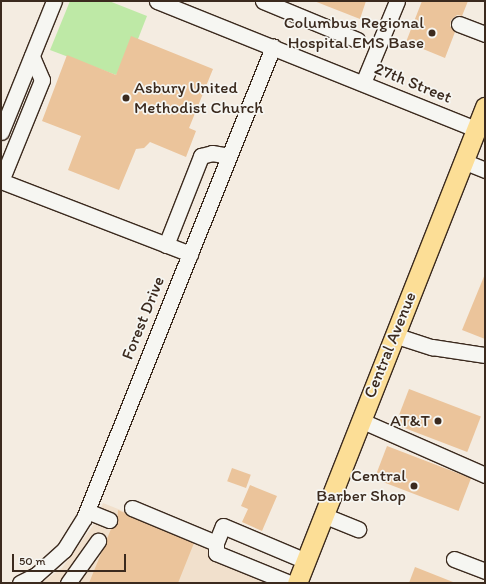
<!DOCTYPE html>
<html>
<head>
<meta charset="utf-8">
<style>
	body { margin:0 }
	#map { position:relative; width:486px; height:584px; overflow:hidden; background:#f4ece1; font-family:Itim,sans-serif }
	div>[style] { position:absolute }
	.built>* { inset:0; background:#f1e0cc }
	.green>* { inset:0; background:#bee9a6 }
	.building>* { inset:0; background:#ebc49b; transform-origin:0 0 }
	.roads { filter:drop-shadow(1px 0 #3b2a1e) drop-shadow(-1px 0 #3b2a1e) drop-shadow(0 1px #3b2a1e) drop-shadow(0 -1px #3b2a1e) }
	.minor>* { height:15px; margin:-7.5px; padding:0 7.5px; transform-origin:7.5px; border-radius:7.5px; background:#f6f6f2 }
	.major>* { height:19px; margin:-9.5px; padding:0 9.5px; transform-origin:9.5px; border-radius:9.5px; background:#fcde96 }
	.dots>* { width:11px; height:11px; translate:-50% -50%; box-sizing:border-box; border:2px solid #f6f6f2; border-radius:50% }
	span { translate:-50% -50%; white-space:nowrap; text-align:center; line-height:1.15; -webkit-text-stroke:3.5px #f6f6f2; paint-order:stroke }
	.poi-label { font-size:17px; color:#3b2a1e }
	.right { translate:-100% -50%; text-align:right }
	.left { translate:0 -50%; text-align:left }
	.street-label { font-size:17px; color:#3b2a1e }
	.frame { position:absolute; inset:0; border:2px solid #3b2a1e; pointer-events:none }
	.scale { position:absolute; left:12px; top:554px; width:114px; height:18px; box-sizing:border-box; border:2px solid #3b2a1e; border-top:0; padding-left:5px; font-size:12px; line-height:14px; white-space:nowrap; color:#3b2a1e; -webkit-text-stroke:3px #f6f6f2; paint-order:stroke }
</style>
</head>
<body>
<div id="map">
	<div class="built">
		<div style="clip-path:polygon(103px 503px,196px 540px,273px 583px,41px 583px,62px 568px,95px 523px)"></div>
	</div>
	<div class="green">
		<div style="clip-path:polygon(70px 1px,109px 1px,147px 16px,138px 39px,116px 75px,50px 50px)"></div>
	</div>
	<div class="building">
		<div style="clip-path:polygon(314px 1px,366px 1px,360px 19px)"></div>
		<div style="clip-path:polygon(422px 1px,468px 1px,462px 16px,457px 15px,451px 20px,450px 26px,455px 32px,445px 58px,406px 42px)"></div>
		<div style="clip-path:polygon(131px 36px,213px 69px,189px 128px,196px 131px,186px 157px,150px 142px,144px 148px,136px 149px,119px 190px,68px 170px,81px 136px,42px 121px,67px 55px,116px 75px)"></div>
		<div style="clip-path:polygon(485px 274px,485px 339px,462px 330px)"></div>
		<div style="left:409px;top:389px;width:77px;height:38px;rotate:21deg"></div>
		<div style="left:387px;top:446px;width:90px;height:35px;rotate:21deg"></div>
		<div style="left:232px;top:468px;width:20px;height:14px;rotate:20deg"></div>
		<div style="clip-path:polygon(250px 485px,277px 496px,262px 531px,242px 522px,248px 509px,241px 506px)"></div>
		<div style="clip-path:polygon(118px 510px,194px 543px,178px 583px,89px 583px,111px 529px,117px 523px)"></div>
		<div style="clip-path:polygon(415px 567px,453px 582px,453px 583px,409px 583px)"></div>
	</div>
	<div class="roads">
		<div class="minor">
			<div style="left:157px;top:1px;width:344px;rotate:21.9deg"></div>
			<div style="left:263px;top:1px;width:102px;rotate:22.5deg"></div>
			<div style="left:459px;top:24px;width:28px;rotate:21deg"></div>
			<div style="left:363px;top:83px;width:89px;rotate:-67.5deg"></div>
			<div style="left:1px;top:132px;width:141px;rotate:-68deg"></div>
			<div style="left:463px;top:161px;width:24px;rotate:22deg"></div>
			<div style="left:1px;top:181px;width:203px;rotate:21.1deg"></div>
			<div style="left:1px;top:181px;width:109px;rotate:-67.9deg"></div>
			<div style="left:42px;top:80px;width:26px;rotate:-113deg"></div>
			<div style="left:166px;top:245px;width:96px;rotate:-68.5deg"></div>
			<div style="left:201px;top:156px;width:11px;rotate:-15deg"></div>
			<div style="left:212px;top:153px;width:17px;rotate:10deg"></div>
			<div style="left:394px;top:335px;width:40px;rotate:18deg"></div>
			<div style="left:432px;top:347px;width:54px;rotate:8.6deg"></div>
			<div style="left:360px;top:420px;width:137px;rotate:23.7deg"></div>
			<div style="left:132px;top:508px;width:91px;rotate:22.6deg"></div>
			<div style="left:216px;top:543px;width:10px;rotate:90deg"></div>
			<div style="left:216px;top:553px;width:80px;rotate:22.1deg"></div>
			<div style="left:87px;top:511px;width:24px;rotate:22deg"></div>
			<div style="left:323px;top:515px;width:38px;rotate:22deg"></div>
			<div style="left:216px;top:543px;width:18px;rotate:-68deg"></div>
			<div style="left:223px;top:526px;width:90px;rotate:22.9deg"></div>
			<div style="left:454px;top:559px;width:33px;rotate:21deg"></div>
			<div style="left:20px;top:583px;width:18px;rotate:-27deg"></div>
			<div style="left:36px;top:575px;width:38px;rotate:-42deg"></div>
			<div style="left:64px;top:550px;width:38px;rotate:-58deg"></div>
			<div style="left:84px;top:518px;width:508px;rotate:-68.14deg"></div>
			<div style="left:68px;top:583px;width:52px;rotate:-54.5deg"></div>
		</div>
		<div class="major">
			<div style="left:297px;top:583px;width:512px;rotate:-68.45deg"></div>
		</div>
	</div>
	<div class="dots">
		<div style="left:432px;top:33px;background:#3b2a1e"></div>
		<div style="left:126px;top:98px;background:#3b2a1e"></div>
		<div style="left:438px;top:421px;background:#3b2a1e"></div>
		<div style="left:414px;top:486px;background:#3b2a1e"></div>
	</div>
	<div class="poi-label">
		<span class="right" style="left:424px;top:33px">Columbus Regional<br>Hospital EMS Base</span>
		<span class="left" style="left:134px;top:98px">Asbury United<br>Methodist Church</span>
		<span class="right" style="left:430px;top:421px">AT&amp;T</span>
		<span class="right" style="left:406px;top:486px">Central<br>Barber Shop</span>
	</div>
	<div class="street-label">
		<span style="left:413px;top:83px;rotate:22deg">27th Street</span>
		<span style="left:143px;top:318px;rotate:-68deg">Forest Drive</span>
		<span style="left:390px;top:345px;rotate:-68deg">Central Avenue</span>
	</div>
	<div class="frame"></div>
	<div class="scale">50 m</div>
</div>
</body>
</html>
